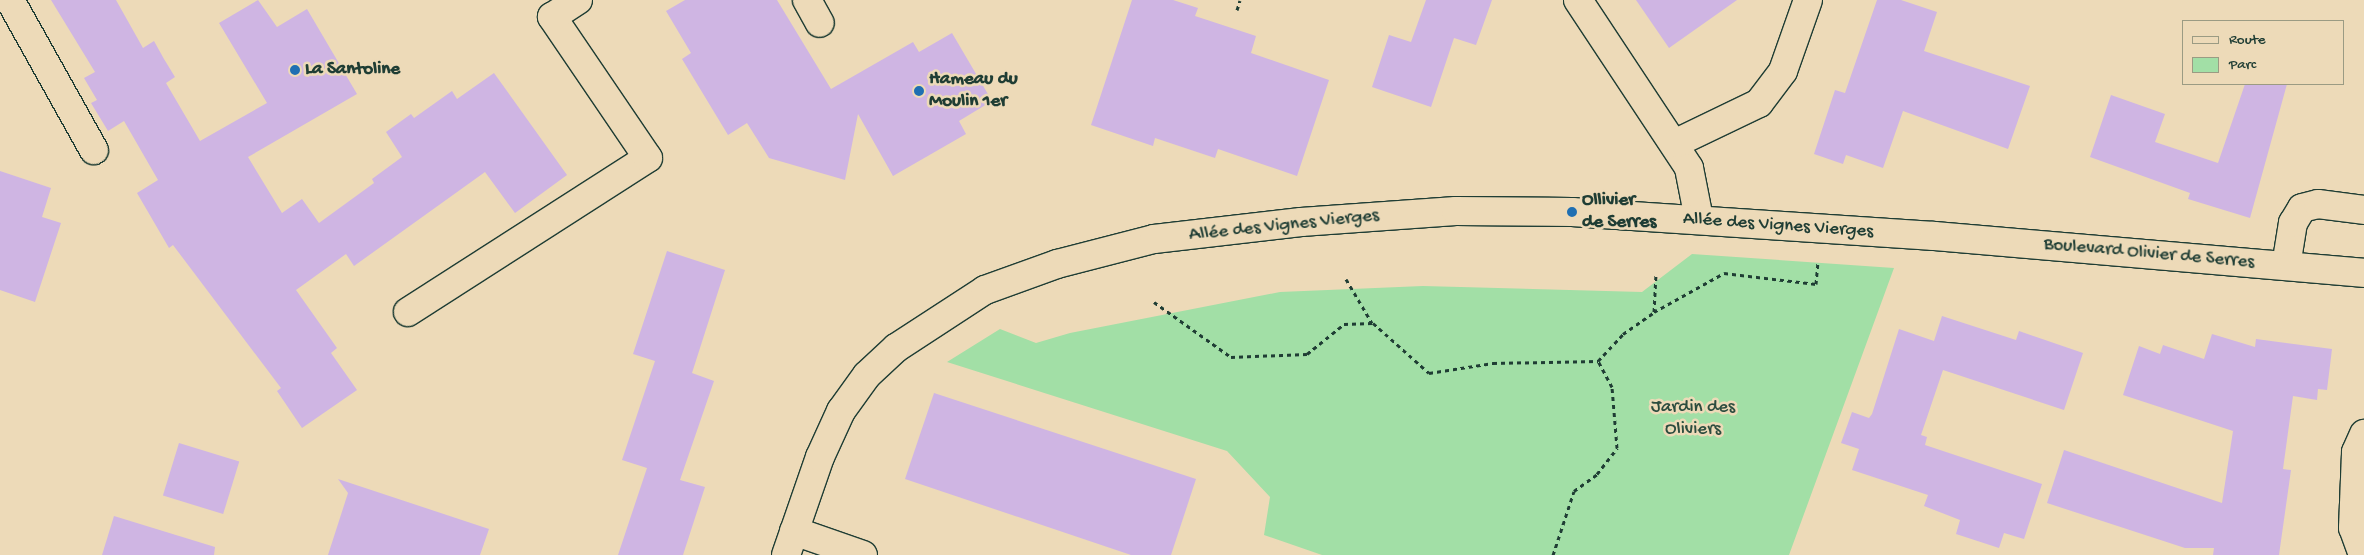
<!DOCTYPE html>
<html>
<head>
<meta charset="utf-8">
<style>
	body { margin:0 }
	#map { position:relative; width:2364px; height:555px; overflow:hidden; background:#eddab8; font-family:"Gochi Hand",sans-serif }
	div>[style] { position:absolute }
	.green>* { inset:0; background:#a2dfa6 }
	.building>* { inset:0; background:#cfb5e3; transform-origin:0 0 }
	.path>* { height:3px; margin-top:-1.5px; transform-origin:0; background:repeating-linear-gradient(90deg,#1f3d34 0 4px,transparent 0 8px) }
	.roads { filter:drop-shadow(1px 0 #1f3d34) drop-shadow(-1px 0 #1f3d34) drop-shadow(0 1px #1f3d34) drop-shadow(0 -1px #1f3d34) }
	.minor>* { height:28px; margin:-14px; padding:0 14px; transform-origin:14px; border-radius:14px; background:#eddab8 }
	.dots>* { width:14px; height:14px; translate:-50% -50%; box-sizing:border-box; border:2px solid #eddab8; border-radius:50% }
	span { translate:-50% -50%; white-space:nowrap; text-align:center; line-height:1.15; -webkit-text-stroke:5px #eddab8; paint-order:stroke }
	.poi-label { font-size:19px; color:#1f3d34; font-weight:700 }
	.left { translate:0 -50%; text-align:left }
	.street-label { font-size:19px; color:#1f3d34 }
	.park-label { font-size:19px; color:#2c4d3f }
	.legend { position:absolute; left:2182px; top:20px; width:162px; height:65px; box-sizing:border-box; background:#eddab8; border:1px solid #9b9b83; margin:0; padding:6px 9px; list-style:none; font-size:15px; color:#1f3d34 }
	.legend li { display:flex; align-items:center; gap:10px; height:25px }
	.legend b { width:25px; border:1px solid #9b9b83 }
</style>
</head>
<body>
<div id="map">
	<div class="green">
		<div style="clip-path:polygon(1692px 254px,1894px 268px,1789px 555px,1322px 555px,1264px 535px,1270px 497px,1227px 451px,947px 362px,1000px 329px,1036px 343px,1070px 333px,1280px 292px,1423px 286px,1642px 292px)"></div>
	</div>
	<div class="building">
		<div style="clip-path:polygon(51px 0,116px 0,143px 48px,154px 41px,164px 59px,175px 77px,166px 83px,200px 141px,267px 103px,219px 23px,258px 0,277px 27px,307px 9px,357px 94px,248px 157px,282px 213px,302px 199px,319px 223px,374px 183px,372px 179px,402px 157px,386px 132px,411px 114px,414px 118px,452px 91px,457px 99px,494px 73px,567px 175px,515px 213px,485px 172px,354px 266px,346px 254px,296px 290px,337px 348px,331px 353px,357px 390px,302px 428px,277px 391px,281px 388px,173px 245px,169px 248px,137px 193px,158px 180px,124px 121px,108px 131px,91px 103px,97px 100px,84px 78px,95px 72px)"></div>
		<div style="clip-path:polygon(685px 0,777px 0,831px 89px,913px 42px,919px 52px,952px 33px,992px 101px,959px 121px,966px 134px,893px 176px,858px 114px,845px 180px,769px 158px,747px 123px,728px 135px,682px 59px,691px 53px,666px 11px)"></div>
		<div style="clip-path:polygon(1132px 0,1173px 0,1198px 8px,1195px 16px,1256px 36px,1251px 53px,1329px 80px,1297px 176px,1218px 149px,1215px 158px,1155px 138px,1153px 146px,1091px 125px)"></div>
		<div style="clip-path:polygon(1426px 0,1492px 0,1476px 45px,1454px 38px,1431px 107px,1372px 87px,1389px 35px,1411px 42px)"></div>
		<div style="clip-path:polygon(1636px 0,1737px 0,1669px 48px)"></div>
		<div style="clip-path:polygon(1877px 0,1901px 0,1937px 12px,1924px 51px,2030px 86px,2008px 149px,1903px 111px,1883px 168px,1846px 155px,1843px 164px,1814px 154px,1835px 90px,1845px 93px)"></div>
		<div style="clip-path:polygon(2245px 84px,2287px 84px,2250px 218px,2188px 199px,2190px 193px,2090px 157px,2111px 95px,2165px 114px,2155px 142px,2218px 163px)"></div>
		<div style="clip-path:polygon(0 171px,51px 188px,42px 217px,61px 223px,35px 302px,0 290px)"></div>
		<div style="clip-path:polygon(667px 251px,725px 270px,692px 373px,714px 381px,680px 480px,705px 487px,683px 555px,618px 555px,647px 468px,622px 460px,655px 361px,633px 354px)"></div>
		<div style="clip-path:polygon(1942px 316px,2016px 340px,2019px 331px,2083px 353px,2064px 410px,1943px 370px,1921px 435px,1927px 437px,1925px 445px,2042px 484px,2024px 539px,2004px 533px,1999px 548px,1956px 534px,1960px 520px,1924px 506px,1928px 495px,1852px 470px,1859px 449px,1841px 443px,1852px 412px,1869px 418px,1872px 414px,1899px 329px,1934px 341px)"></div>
		<div style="clip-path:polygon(2212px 334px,2255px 347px,2256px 339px,2332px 349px,2327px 390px,2318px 389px,2317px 400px,2293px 396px,2283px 469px,2291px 470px,2279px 555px,2213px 555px,2214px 548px,2185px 548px,2047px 503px,2064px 450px,2222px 503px,2233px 431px,2123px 395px,2139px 346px,2160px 354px,2163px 345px,2204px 359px)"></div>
		<div style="clip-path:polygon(934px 393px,1196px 479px,1171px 555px,1131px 555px,905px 479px)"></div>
		<div style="left:179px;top:443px;width:63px;height:55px;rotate:17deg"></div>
		<div style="clip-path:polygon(338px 479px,489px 529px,480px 555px,328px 555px,348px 493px)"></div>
		<div style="clip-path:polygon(114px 516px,215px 547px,214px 555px,102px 555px)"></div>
	</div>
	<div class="path">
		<div style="left:1237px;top:10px;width:10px;rotate:-73deg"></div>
		<div style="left:1346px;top:279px;width:51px;rotate:59.4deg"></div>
		<div style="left:1154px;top:302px;width:95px;rotate:35.5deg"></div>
		<div style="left:1231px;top:357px;width:76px;rotate:-2.3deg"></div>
		<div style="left:1307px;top:354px;width:48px;rotate:-39deg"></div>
		<div style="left:1344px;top:324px;width:29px;rotate:-2deg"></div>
		<div style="left:1373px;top:323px;width:75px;rotate:41.8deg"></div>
		<div style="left:1429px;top:373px;width:65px;rotate:-8.9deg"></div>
		<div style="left:1493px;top:363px;width:105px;rotate:-1.1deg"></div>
		<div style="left:1654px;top:312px;width:80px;rotate:-29.1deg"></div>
		<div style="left:1724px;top:273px;width:93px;rotate:6.8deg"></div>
		<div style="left:1816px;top:284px;width:21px;rotate:-85deg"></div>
		<div style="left:1553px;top:555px;width:67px;rotate:-71.8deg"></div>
		<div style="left:1574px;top:491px;width:29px;rotate:-36deg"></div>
		<div style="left:1597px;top:474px;width:33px;rotate:-52deg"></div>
		<div style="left:1617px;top:448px;width:61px;rotate:-94.7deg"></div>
		<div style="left:1612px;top:387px;width:30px;rotate:-118deg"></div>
		<div style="left:1598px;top:361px;width:37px;rotate:-47deg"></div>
		<div style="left:1623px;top:334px;width:38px;rotate:-35deg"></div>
		<div style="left:1654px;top:312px;width:37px;rotate:-87deg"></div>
	</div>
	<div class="roads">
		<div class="minor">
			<div style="left:10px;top:0;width:172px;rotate:60.8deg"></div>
			<div style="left:807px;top:0;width:26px;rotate:61deg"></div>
			<div style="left:1578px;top:0;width:201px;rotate:56.5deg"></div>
			<div style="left:1689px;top:168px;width:52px;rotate:78.9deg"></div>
			<div style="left:1676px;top:143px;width:92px;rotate:-25.7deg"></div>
			<div style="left:1759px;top:103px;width:40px;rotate:-53deg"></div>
			<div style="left:1783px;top:71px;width:75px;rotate:-70.6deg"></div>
			<div style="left:2286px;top:266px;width:44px;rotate:-80.8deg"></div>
			<div style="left:2293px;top:223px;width:17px;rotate:-59deg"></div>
			<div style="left:2302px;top:208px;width:16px;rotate:-14deg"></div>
			<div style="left:2318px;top:204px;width:46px;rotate:7.4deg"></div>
			<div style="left:408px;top:312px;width:285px;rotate:-32.7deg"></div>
			<div style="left:648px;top:158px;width:171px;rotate:-124.2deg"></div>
			<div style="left:552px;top:17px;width:31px;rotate:-33deg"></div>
			<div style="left:794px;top:531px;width:73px;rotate:19.2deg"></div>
			<div style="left:786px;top:555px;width:104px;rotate:-70.9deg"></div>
			<div style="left:820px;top:457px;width:51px;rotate:-65.5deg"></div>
			<div style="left:841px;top:411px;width:44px;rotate:-54.2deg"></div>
			<div style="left:867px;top:375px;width:40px;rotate:-43deg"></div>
			<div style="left:896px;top:348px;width:106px;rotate:-33.1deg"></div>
			<div style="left:985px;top:290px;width:77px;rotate:-19.9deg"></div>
			<div style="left:1057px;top:264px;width:100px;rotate:-14.5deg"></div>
			<div style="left:1154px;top:239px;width:148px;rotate:-6.6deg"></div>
			<div style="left:1301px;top:222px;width:155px;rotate:-4.1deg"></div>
			<div style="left:1456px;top:211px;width:116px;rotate:0.5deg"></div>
			<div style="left:1572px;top:212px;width:363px;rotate:3.8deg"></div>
			<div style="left:1934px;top:236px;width:432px;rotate:4.9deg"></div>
			<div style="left:2363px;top:555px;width:29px;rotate:-110deg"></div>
			<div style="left:2353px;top:528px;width:76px;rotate:-87.7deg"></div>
			<div style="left:2356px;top:452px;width:20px;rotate:-66deg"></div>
		</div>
	</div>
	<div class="dots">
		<div style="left:295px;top:70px;background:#1f6fb2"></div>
		<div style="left:919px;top:91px;background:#1f6fb2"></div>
		<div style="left:1572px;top:212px;background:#1f6fb2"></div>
	</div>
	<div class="poi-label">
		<span class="left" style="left:305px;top:70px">La Santoline</span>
		<span class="left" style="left:929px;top:91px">Hameau du<br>Moulin 1er</span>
		<span class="left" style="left:1582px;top:212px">Ollivier<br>de Serres</span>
	</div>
	<div class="street-label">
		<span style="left:1284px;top:226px;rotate:-6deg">Allée des Vignes Vierges</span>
		<span style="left:1778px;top:226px;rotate:4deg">Allée des Vignes Vierges</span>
		<span style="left:2149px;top:254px;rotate:5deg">Boulevard Olivier de Serres</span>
	</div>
	<div class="park-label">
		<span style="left:1693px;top:419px">Jardin des<br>Oliviers</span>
	</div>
	<ul class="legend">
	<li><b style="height:6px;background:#eddab8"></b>Route</li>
	<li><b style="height:14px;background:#a2dfa6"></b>Parc</li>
	</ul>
</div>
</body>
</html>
